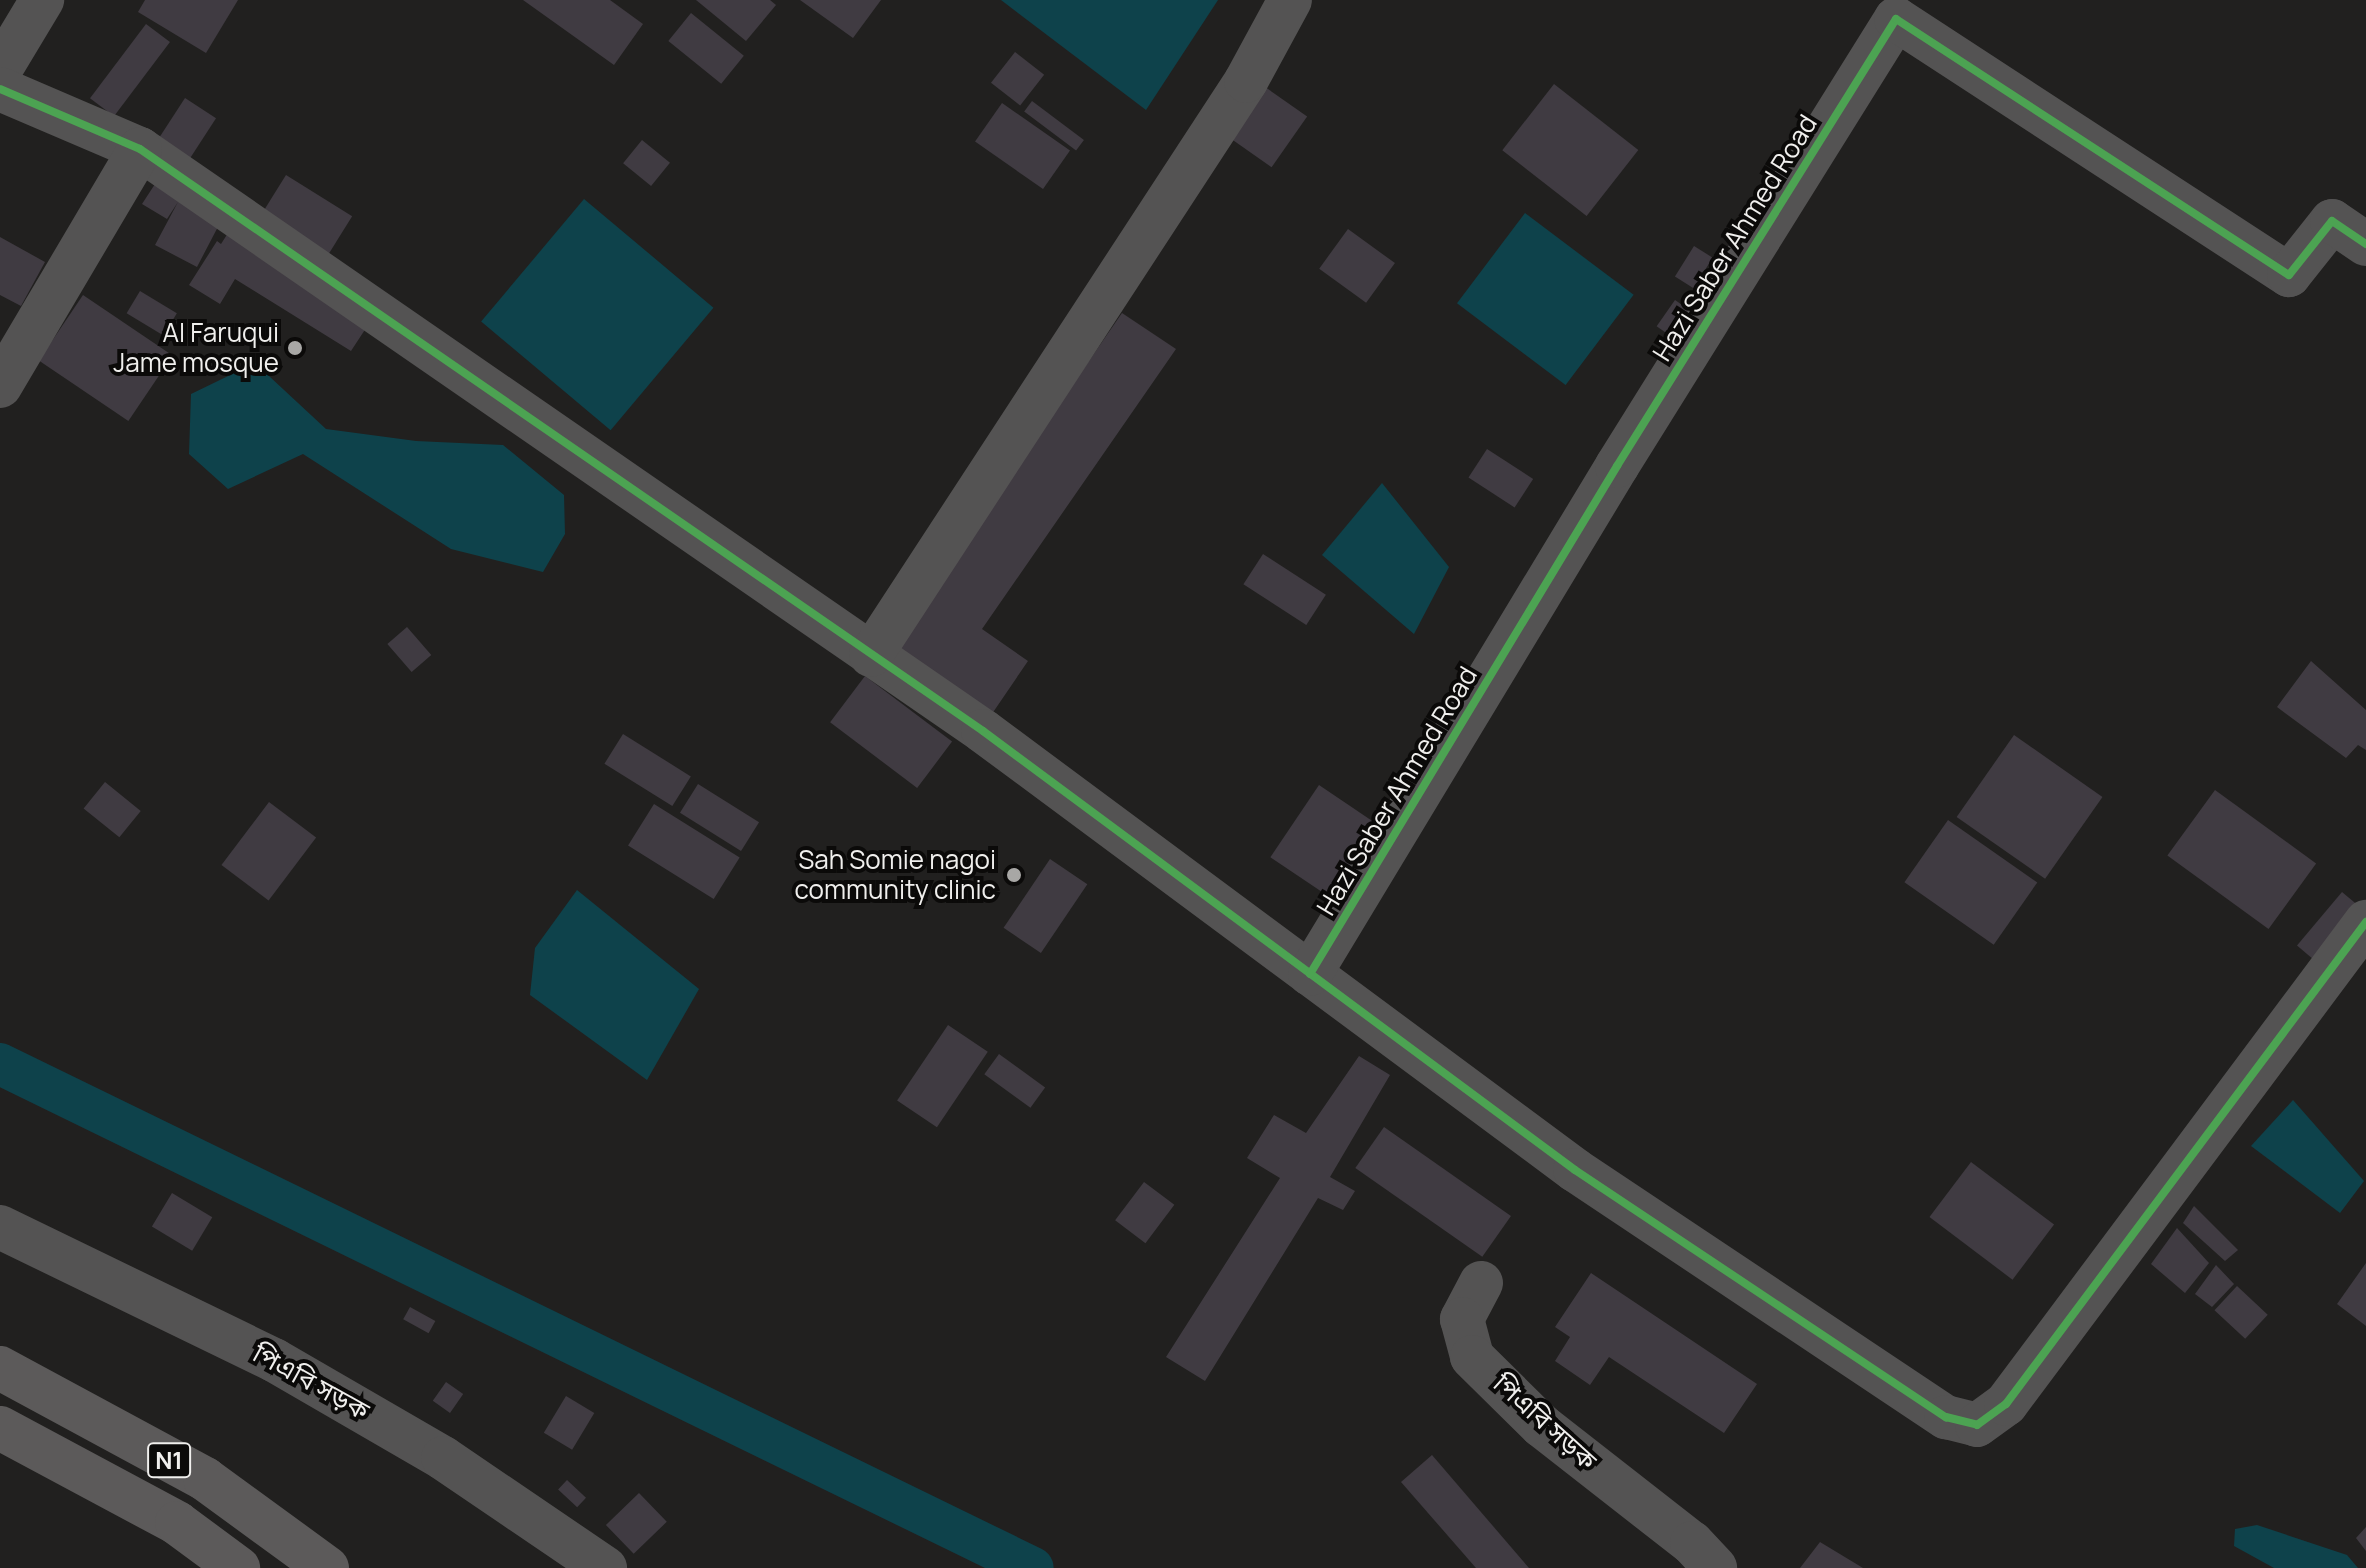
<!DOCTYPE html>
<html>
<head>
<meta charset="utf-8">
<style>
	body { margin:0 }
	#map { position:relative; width:2366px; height:1568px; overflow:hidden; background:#21201f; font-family:Manrope,"Noto Sans Bengali",sans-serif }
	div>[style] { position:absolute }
	.water>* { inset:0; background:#0e424b; transform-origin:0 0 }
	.canal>* { height:42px; margin:-21px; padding:0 21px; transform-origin:21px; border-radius:21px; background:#0e424b }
	.building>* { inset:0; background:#403b42; transform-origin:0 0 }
	.minor>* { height:44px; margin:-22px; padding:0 22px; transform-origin:22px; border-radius:22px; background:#545353 }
	.trunk>* { height:44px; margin:-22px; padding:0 22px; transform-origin:22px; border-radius:22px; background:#5c5a5a }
	.cycleway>* { height:8px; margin:-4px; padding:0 4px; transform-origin:4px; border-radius:4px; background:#4ca352 }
	.dots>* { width:22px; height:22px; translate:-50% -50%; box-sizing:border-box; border:4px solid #0b0a09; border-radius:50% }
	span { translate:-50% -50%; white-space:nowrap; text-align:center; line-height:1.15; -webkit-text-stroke:8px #0b0a09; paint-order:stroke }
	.shield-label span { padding:2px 6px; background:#0b0a09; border:2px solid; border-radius:6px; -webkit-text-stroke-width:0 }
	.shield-label { font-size:24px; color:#f0efed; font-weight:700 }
	.street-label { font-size:26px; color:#f0efed }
	.poi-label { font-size:26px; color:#f0efed }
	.right { translate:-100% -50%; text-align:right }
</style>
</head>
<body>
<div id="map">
	<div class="water">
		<div style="clip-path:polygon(1001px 0,1218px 0,1146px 110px)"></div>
		<div style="left:584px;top:199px;width:169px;height:160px;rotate:40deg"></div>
		<div style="left:1525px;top:213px;width:136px;height:113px;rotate:37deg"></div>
		<div style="clip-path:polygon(255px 363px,326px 429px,416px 441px,503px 445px,564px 495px,565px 534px,543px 572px,451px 549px,303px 454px,228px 489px,189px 454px,191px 394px)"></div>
		<div style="clip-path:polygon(1382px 483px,1449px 567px,1414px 634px,1322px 555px)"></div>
		<div style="clip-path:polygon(577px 890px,699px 989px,647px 1080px,530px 995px,535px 948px)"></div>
		<div style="clip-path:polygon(2293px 1100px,2364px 1181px,2340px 1213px,2251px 1146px)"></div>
		<div style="clip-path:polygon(2257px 1525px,2347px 1555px,2358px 1568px,2274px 1568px,2234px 1546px,2235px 1529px)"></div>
	</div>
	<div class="canal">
		<div style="left:0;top:1064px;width:1149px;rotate:26.01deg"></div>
	</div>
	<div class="building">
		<div style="clip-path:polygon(145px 0,238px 0,206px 53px,138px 12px)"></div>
		<div style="clip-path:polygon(523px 0,610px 0,643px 24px,614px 65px)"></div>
		<div style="clip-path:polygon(696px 0,770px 0,776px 5px,746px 41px)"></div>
		<div style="clip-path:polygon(800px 0,881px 0,853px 38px)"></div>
		<div style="left:691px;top:13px;width:68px;height:36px;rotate:39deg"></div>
		<div style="left:146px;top:24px;width:30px;height:93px;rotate:37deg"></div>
		<div style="left:1015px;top:52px;width:37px;height:39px;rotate:38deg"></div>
		<div style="left:1258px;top:82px;width:60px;height:62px;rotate:35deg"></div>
		<div style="left:1554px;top:84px;width:107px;height:84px;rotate:38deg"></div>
		<div style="left:185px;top:98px;width:37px;height:51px;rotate:33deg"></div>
		<div style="left:1032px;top:101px;width:65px;height:13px;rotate:37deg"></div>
		<div style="left:1002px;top:103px;width:83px;height:47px;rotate:35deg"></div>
		<div style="left:642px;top:140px;width:36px;height:30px;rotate:39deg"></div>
		<div style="left:286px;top:175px;width:78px;height:45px;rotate:32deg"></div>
		<div style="clip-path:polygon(155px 184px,221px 221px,197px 267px,155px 245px,178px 202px,167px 219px,142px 204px)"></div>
		<div style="left:1348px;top:229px;width:58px;height:49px;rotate:36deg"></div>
		<div style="clip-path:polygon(228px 233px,368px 325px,351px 351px,235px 279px,220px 304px,189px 285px,217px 241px,221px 244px)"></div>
		<div style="clip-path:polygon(0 237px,45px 262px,21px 306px,0 295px)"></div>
		<div style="left:1694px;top:246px;width:22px;height:36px;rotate:32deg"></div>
		<div style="left:140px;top:291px;width:43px;height:26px;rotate:31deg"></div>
		<div style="left:83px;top:295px;width:108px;height:79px;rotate:34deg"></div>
		<div style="left:1675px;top:300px;width:33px;height:32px;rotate:35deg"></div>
		<div style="clip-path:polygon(1122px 313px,1176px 349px,982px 629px,1028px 661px,983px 727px,884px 658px)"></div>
		<div style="left:1487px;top:449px;width:55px;height:34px;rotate:33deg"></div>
		<div style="left:1263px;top:554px;width:75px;height:36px;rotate:33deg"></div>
		<div style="left:407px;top:627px;width:37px;height:26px;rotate:49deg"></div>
		<div style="clip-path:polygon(2311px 661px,2366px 710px,2366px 750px,2358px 745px,2346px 758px,2277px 707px)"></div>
		<div style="left:865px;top:676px;width:109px;height:58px;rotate:37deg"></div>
		<div style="left:623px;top:734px;width:80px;height:35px;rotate:32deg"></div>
		<div style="left:2014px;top:735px;width:108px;height:100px;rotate:35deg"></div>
		<div style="left:105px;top:782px;width:46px;height:34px;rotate:39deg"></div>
		<div style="left:698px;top:784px;width:72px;height:34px;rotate:32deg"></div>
		<div style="left:1319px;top:785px;width:79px;height:87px;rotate:34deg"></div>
		<div style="left:2215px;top:790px;width:125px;height:81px;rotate:36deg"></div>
		<div style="left:269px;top:802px;width:59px;height:79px;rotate:37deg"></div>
		<div style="left:654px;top:804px;width:101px;height:49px;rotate:32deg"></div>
		<div style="left:1948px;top:820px;width:109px;height:76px;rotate:35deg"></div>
		<div style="left:1050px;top:859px;width:45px;height:83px;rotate:34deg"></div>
		<div style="left:2342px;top:892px;width:30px;height:70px;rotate:40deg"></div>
		<div style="left:948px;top:1025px;width:48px;height:91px;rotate:34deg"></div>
		<div style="left:999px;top:1054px;width:57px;height:25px;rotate:36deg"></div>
		<div style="clip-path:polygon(1359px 1056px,1390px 1075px,1330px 1177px,1355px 1191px,1343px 1210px,1318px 1198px,1205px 1381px,1166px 1357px,1280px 1178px,1247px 1158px,1274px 1115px,1306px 1133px)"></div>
		<div style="left:1384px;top:1127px;width:155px;height:50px;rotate:35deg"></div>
		<div style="left:1971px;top:1162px;width:104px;height:69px;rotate:37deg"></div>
		<div style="left:1144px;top:1182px;width:38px;height:48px;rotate:37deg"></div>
		<div style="left:172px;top:1193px;width:47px;height:39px;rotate:31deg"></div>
		<div style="clip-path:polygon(2194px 1206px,2238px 1250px,2225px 1261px,2183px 1223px)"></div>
		<div style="clip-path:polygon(2177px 1228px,2209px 1263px,2185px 1293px,2151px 1264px)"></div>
		<div style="clip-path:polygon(2366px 1263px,2366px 1326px,2337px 1304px)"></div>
		<div style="clip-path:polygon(2216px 1265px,2234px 1284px,2212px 1307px,2195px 1294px)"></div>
		<div style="clip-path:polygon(1591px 1273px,1757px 1384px,1724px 1433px,1609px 1357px,1590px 1385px,1555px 1361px,1570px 1337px,1555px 1327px)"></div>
		<div style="left:2237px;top:1286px;width:42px;height:33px;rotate:43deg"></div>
		<div style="left:410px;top:1307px;width:29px;height:14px;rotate:29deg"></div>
		<div style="left:446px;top:1382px;width:21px;height:23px;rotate:35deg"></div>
		<div style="left:566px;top:1396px;width:33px;height:43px;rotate:31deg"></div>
		<div style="clip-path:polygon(1432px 1455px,1529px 1568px,1476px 1568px,1401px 1482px)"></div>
		<div style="left:567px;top:1480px;width:26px;height:13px;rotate:43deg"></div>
		<div style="left:639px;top:1493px;width:40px;height:46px;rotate:46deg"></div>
		<div style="clip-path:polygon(2366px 1527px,2366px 1551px,2356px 1538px)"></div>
		<div style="clip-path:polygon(1820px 1542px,1863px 1568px,1800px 1568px)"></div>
	</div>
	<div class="minor">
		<div style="left:0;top:70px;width:82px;rotate:-59deg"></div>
		<div style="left:0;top:89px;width:152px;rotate:23.2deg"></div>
		<div style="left:140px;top:149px;width:1024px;rotate:34.62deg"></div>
		<div style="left:983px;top:731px;width:737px;rotate:36.56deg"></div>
		<div style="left:1575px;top:1170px;width:446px;rotate:33.7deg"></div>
		<div style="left:1946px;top:1417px;width:32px;rotate:14deg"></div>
		<div style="left:1977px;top:1425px;width:36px;rotate:-36deg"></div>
		<div style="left:2006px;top:1404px;width:602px;rotate:-53.24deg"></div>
		<div style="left:0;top:386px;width:275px;rotate:-59.4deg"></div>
		<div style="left:871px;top:655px;width:686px;rotate:-56.84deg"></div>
		<div style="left:1246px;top:81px;width:92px;rotate:-61.5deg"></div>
		<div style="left:1310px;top:974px;width:594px;rotate:-58.85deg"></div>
		<div style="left:1617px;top:466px;width:527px;rotate:-58.03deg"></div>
		<div style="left:1896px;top:19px;width:469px;rotate:33.1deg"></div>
		<div style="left:2289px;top:275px;width:69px;rotate:-51.5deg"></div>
		<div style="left:2332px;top:221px;width:41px;rotate:34.1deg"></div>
		<div style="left:0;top:1227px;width:305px;rotate:25.9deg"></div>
		<div style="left:274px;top:1360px;width:195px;rotate:30.1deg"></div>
		<div style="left:443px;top:1458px;width:196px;rotate:34.2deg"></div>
		<div style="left:1481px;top:1283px;width:41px;rotate:117.8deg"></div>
		<div style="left:1462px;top:1319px;width:39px;rotate:75deg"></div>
		<div style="left:1472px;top:1357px;width:98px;rotate:44.6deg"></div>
		<div style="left:1542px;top:1426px;width:190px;rotate:38deg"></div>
		<div style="left:1692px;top:1543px;width:34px;rotate:47deg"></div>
	</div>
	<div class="trunk">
		<div style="left:0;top:1368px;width:233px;rotate:28.4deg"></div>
		<div style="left:205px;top:1479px;width:151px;rotate:36.1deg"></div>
		<div style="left:0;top:1428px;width:201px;rotate:28.2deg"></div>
		<div style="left:177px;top:1523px;width:76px;rotate:36.4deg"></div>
	</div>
	<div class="cycleway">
		<div style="left:0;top:89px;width:152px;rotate:23.2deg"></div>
		<div style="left:140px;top:149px;width:1024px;rotate:34.62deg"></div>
		<div style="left:983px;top:731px;width:737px;rotate:36.56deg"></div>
		<div style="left:1575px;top:1170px;width:446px;rotate:33.7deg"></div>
		<div style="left:1946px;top:1417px;width:32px;rotate:14deg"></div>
		<div style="left:1977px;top:1425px;width:36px;rotate:-36deg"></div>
		<div style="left:2006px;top:1404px;width:602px;rotate:-53.24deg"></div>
		<div style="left:1310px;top:974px;width:594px;rotate:-58.85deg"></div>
		<div style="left:1617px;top:466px;width:527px;rotate:-58.03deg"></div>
		<div style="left:1896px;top:19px;width:469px;rotate:33.1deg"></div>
		<div style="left:2289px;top:275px;width:69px;rotate:-51.5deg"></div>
		<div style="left:2332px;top:221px;width:41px;rotate:34.1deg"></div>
	</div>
	<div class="dots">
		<div style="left:295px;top:348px;background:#a8a7a5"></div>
		<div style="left:1014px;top:875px;background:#a8a7a5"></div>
	</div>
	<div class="shield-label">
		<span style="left:169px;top:1460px">N1</span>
	</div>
	<div class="street-label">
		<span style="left:1735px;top:238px;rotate:-58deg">Hazi Saber Ahmed Road</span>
		<span style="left:1397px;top:791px;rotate:-59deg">Hazi Saber Ahmed Road</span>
		<span style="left:311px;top:1382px;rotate:29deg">পিএবি সড়ক</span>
		<span style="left:1545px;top:1422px;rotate:42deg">পিএবি সড়ক</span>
	</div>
	<div class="poi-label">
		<span class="right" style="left:279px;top:348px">Al Faruqui<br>Jame mosque</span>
		<span class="right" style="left:996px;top:875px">Sah Somie nagoi<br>community clinic</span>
	</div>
</div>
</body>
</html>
